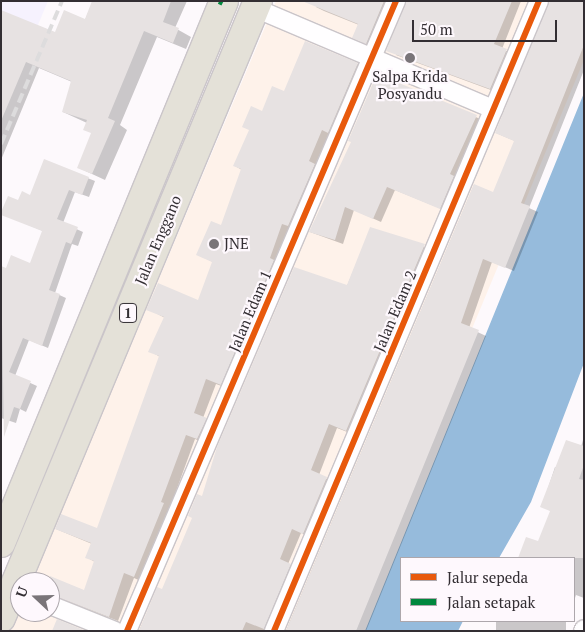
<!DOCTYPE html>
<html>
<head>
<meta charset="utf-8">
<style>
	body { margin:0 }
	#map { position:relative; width:585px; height:632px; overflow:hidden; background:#fdf9fc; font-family:"PT Serif",serif }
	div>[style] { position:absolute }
	.commercial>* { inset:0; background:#fef2ea }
	.industrial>* { inset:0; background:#f6f2fe }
	.water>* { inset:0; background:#96bbdc }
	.shadow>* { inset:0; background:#0003; transform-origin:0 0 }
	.building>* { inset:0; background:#e7e2e2 }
	.roads { filter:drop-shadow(1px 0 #cac5c9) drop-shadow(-1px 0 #cac5c9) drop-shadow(0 1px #cac5c9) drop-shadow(0 -1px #cac5c9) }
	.minor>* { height:18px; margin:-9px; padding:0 9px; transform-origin:9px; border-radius:9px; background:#fffeff }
	.trunk>* { height:28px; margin:-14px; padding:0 14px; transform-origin:14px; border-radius:14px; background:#e4e1d8 }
	.rail>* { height:4px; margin-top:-2px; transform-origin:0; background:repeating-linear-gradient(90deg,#dddcdd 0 10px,transparent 0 15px) }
	.quiet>* { height:5px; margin-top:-2.5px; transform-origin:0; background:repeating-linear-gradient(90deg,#00873e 0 10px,transparent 0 15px) }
	.cycleway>* { height:6px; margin:-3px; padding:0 3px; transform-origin:3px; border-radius:3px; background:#e8590c }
	.dots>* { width:14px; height:14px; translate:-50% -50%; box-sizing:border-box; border:2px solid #fef8fd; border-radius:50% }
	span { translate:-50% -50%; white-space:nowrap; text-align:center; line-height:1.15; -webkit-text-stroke:4.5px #fef8fd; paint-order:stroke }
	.shield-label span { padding:1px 4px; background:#fef8fd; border:1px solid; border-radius:4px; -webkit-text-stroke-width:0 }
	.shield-label { font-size:14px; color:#332e33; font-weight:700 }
	.poi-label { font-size:15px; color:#332e33 }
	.left { translate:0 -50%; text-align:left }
	.street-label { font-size:15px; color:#332e33 }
	.frame { position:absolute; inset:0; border:2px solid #332e33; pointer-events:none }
	.legend { position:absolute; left:400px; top:557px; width:175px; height:65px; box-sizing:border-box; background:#fef8fd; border:1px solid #ada7ac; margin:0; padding:6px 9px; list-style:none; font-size:15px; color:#332e33 }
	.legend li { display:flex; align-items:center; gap:10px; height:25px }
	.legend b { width:25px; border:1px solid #ada7ac }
	.north { position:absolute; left:10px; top:572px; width:50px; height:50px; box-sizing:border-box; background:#fef8fd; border:1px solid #ada7ac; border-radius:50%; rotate:291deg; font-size:14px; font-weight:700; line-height:20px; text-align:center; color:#332e33 }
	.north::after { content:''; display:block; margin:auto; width:18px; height:22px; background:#7a7579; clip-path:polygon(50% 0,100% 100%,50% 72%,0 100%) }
	.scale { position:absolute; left:412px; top:20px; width:145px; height:22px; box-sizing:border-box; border:2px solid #332e33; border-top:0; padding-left:6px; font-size:15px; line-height:18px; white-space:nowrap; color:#332e33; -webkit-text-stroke:4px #fef8fd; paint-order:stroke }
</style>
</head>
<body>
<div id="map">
	<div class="commercial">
		<div style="clip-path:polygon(276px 1px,584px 1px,584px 60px,346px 631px,10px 631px,20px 608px,20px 612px,50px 612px,50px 582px,31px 582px)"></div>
	</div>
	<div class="industrial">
		<div style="clip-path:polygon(1px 1px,48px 1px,1px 113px)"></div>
	</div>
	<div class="water">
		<div style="clip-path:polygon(584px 93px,584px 363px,531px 502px,499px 558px,401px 558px,401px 621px,463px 621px,458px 631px,365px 631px)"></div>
	</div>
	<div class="shadow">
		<div style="clip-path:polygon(93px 1px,187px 1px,175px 28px,191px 37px,186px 49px,157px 37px,120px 125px,127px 130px,105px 180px,79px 168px,92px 133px,87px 123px,63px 112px,72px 82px,39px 68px,1px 160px,1px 11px,56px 33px,85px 20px)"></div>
		<div style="clip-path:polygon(318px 1px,394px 1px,375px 47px,362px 42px,359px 25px,324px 11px,316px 7px)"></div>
		<div style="clip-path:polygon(407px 1px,521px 1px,502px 49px,515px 55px,499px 93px,396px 55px)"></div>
		<div style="clip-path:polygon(584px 1px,584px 70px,529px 208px,538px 212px,514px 271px,492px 262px,469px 328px,486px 336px,366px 631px,286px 631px,474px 185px,494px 193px,515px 141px,496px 133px)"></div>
		<div style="clip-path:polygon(357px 64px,366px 70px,230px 389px,216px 384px,203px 418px,215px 424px,207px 444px,195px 439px,143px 582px,134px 578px,118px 621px,50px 594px,50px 582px,39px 582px,42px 574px,85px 591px,95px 562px,86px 557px,92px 544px,56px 529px,98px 530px,160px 357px,150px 351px,165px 318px,148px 309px,199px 301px,213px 262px,198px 255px,221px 227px,242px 170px,235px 166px,263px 112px,284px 93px)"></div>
		<div style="clip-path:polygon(377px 75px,485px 121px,449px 212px,395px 190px,381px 222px,354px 210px,343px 244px,310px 232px,353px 142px)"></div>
		<div style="clip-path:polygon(45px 161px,95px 181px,89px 197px,75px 192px,63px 223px,83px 232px,78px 246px,72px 244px,55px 293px,66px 298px,48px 348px,29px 340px,15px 376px,37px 386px,26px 412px,20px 409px,16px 423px,1px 418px,1px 267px,7px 269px,31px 264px,43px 231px,2px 214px,31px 197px)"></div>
		<div style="clip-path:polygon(371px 228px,433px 250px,355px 435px,337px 428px,319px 475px,335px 483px,312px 538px,301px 533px,288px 564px,299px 570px,273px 631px,139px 631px,158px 589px,163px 591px,203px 498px,347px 286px)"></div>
		<div style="clip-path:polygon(584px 436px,584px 598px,576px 595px,574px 601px,574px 558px,520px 558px,527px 538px,539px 543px,551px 511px,542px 506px,555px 467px,557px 468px,581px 447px)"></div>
		<div style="left:496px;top:621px;width:70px;height:10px"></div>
	</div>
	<div class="building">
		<div style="clip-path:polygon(92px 1px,171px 1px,163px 22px,179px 28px,173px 43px,144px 31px,108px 118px,115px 121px,92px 174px,77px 168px,91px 133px,83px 130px,87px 120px,62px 112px,71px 81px,26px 62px,1px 121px,1px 10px,55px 32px,64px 10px,85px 19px)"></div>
		<div style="clip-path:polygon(302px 1px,384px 1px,366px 44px,352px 38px,358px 24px)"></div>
		<div style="clip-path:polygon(406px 1px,512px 1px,494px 44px,507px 49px,490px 89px,386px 51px)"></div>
		<div style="clip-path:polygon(549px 1px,584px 1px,584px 45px,521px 203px,530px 206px,505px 268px,483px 259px,461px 323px,479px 330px,356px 631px,286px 631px,474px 184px,493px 192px,514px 141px,495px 133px)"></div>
		<div style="clip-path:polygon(305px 41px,358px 63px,328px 133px,322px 130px,309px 161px,315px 164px,288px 226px,282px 224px,270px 258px,274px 260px,221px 385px,206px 379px,194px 413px,207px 418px,197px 439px,186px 435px,161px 502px,164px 503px,134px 577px,124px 573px,109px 617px,50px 594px,50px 576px,84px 590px,94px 561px,85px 558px,91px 543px,55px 529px,61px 514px,97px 528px,159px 356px,148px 352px,164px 317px,146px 310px,158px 283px,198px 300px,212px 262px,196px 255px,211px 221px,221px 225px,241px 169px,233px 166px,249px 130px,242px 127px,251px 106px,262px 111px,272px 86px,284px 91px)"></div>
		<div style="clip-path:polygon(377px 74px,477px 115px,450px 174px,454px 176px,440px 209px,387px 187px,373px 219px,345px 207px,335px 240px,309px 232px,351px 142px,348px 141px)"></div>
		<div style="clip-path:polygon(44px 159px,89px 177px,82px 195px,69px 190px,57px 219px,78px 227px,71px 244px,66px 242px,49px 290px,60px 294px,42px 346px,23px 338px,9px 372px,31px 381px,20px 409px,14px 407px,4px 437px,1px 266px,6px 268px,11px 255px,30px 263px,42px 231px,1px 215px,1px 212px,8px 196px,18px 200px,22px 191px,30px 195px)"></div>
		<div style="clip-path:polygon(370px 227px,425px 244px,346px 431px,329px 424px,311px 470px,327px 477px,303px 534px,292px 529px,280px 559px,291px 564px,264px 629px,246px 622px,242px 631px,139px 631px,157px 587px,162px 589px,192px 518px,188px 516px,197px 494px,202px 496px,217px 447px,294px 267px,347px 285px)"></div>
		<div style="clip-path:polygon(566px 440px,584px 446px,584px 465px,579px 479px,584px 480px,584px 558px,518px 558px,526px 537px,538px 541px,550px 511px,540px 507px)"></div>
		<div style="clip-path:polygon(57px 619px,86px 631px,52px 631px)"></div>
	</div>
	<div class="roads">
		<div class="minor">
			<div style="left:255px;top:8px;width:259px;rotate:23deg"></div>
			<div style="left:50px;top:605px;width:70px;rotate:21.8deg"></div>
			<div style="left:127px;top:631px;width:685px;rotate:-66.88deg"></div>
			<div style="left:274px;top:631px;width:683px;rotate:-67.19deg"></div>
			<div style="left:583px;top:631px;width:2px;rotate:-63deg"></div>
		</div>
		<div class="trunk">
			<div style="left:1px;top:543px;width:586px;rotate:-67.64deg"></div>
			<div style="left:1px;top:618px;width:668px;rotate:-67.39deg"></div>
		</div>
	</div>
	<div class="rail">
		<div style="left:1px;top:144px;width:155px;rotate:-66.9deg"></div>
	</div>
	<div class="quiet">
		<div style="left:219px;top:1px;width:4px;rotate:27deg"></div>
	</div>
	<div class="cycleway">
		<div style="left:127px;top:631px;width:685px;rotate:-66.88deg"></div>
		<div style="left:274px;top:631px;width:683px;rotate:-67.19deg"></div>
	</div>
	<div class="dots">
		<div style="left:410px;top:58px;background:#7a7579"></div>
		<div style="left:214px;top:244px;background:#7a7579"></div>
	</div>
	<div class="shield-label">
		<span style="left:128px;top:313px">1</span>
	</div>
	<div class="poi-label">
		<span style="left:410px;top:85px">Salpa Krida<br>Posyandu</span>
		<span class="left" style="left:224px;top:244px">JNE</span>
	</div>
	<div class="street-label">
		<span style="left:158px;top:240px;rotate:-67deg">Jalan Enggano</span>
		<span style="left:250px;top:311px;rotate:-67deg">Jalan Edam 1</span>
		<span style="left:395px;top:311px;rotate:-67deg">Jalan Edam 2</span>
	</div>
	<div class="frame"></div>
	<ul class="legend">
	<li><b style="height:6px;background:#e8590c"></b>Jalur sepeda</li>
	<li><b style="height:6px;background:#00873e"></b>Jalan setapak</li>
	</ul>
	<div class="north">U</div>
	<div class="scale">50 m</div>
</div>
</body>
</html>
